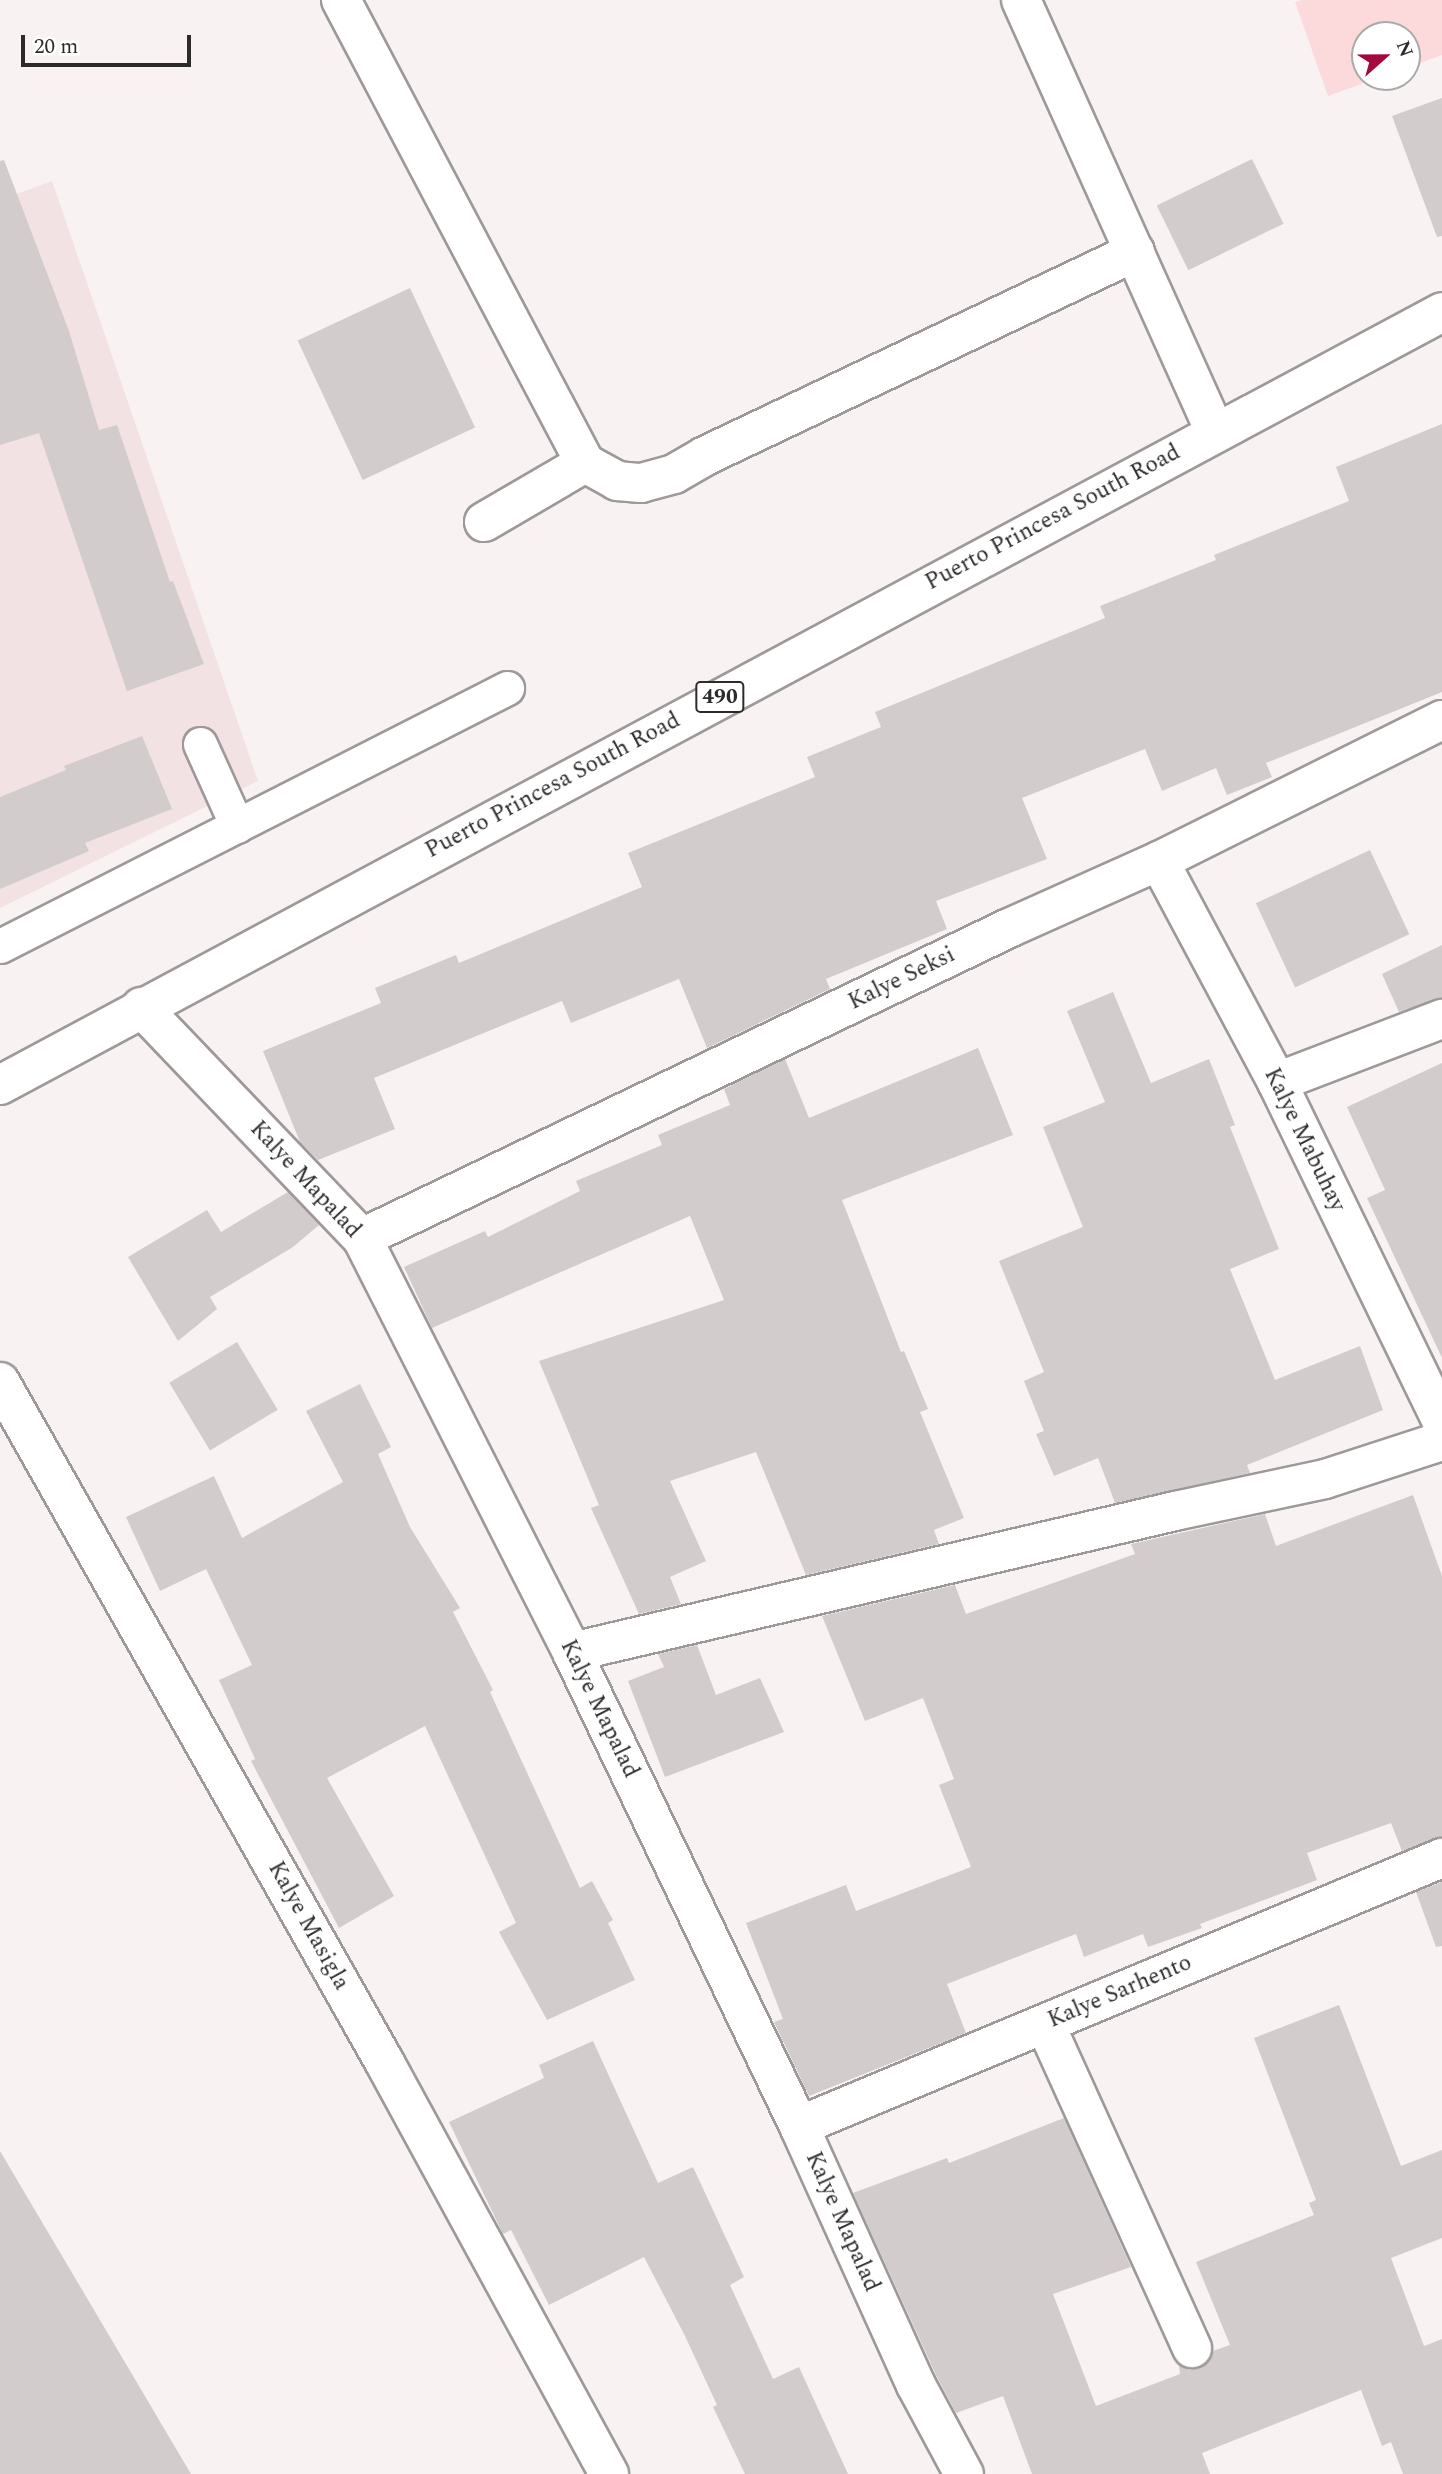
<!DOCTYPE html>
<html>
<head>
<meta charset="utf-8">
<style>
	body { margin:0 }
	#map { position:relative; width:1442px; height:2474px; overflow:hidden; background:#f9f2f2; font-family:Spectral,serif }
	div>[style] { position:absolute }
	.built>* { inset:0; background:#f2e2e3 }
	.green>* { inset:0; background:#fcdadc }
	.building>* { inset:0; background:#d3cccc; transform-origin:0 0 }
	.roads { filter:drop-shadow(2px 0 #9f9899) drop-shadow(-2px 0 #9f9899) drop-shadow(0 2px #9f9899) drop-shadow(0 -2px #9f9899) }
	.lane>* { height:33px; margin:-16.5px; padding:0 16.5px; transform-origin:16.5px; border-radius:16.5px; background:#fff }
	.street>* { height:38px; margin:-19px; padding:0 19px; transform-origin:19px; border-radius:19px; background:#fff }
	.primary>* { height:38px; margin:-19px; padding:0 19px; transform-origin:19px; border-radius:19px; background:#fff }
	span { translate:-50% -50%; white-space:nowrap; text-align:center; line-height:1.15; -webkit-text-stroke:6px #fff; paint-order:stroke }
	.shield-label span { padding:2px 5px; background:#fff; border:2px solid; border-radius:5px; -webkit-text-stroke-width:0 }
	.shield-label { font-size:21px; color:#2d2a2a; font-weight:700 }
	.street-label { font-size:23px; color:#2d2a2a }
	.north { position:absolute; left:1351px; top:21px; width:70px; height:70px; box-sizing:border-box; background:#fff; border:2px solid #abaaaa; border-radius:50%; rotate:69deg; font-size:19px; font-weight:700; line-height:28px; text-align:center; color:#2d2a2a }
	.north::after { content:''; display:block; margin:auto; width:24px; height:32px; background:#a4093b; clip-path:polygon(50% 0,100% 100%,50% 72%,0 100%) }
	.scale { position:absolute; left:21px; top:35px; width:170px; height:32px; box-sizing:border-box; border:4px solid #2d2a2a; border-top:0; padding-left:9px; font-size:21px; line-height:24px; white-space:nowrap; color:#2d2a2a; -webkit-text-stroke:5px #fff; paint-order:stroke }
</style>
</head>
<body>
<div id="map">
	<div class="built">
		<div style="clip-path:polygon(52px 181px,258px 781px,0 908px,0 200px)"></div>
	</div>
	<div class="green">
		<div style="clip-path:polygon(1302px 0,1442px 0,1442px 55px,1407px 68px,1407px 35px,1365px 35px,1365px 77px,1381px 77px,1328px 96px,1295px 2px)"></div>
	</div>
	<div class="building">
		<div style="clip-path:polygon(1442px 98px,1442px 236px,1437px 237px,1392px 116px)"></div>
		<div style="left:1252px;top:159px;width:72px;height:106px;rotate:64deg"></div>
		<div style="clip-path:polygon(4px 160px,69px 331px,99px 430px,117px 425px,170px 582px,173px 581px,204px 664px,127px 691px,39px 433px,0 445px,0 161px)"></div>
		<div style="left:410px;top:288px;width:154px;height:124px;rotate:65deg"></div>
		<div style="clip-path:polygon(1442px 424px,1442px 692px,1266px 763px,1272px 777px,1227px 795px,1216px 768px,1162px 791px,1145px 749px,1022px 798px,1047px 859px,936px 901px,947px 929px,826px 979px,830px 989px,707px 1048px,679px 979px,571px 1023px,562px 1001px,374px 1078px,395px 1129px,318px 1160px,300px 1142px,263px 1051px,381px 1003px,375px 988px,456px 955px,459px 963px,642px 887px,628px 853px,815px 777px,807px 757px,881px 727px,875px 712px,1105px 618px,1100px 606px,1216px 560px,1214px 555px,1349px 501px,1336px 467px)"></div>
		<div style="clip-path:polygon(142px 736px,172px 809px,85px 843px,89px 851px,0 889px,0 797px,66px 770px,64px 766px)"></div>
		<div style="left:1370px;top:850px;width:93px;height:126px;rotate:65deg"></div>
		<div style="clip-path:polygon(1442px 945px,1442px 998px,1399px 1012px,1382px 974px)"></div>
		<div style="clip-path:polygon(1113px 992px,1151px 1083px,1209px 1059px,1235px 1125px,1230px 1127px,1279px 1249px,1230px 1269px,1275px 1380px,1360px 1346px,1383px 1410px,1247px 1465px,1250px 1473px,1115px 1503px,1098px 1458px,1054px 1476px,1036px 1434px,1044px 1431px,1024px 1381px,1044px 1372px,999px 1261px,1083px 1227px,1043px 1127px,1105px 1102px,1067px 1011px)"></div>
		<div style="clip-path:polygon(978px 1048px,1013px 1135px,842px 1200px,901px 1352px,904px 1351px,928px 1409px,920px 1412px,964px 1518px,934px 1530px,939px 1544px,806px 1575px,756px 1452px,670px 1481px,706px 1561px,670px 1577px,681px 1604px,639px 1614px,591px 1508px,599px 1505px,539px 1361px,724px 1300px,690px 1216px,432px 1328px,404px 1267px,485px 1231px,488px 1237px,580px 1191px,576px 1181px,662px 1145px,658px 1135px,730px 1105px,724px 1089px,785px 1059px,809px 1118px)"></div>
		<div style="clip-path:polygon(1442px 1063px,1442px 1358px,1367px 1198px,1385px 1190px,1347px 1107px)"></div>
		<div style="clip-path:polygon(288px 1192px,319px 1225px,293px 1247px,210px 1297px,217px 1309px,178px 1341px,128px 1257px,207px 1210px,221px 1232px)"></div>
		<div style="left:237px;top:1342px;width:79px;height:79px;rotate:59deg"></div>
		<div style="clip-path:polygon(360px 1384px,391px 1447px,378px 1454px,410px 1527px,460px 1608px,453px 1612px,493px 1690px,490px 1692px,580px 1888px,592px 1881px,613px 1920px,608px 1923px,635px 1980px,547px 2020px,499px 1932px,516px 1923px,425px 1726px,327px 1778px,394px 1896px,339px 1928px,251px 1761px,255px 1759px,219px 1680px,252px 1665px,206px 1569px,160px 1591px,126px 1517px,214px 1476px,242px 1538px,343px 1482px,306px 1411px)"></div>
		<div style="clip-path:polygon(1413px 1495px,1442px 1576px,1442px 1837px,1402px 1851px,1391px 1823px,1307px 1853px,1317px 1880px,1200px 1924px,1202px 1928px,1148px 1947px,1143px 1934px,1084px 1957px,1076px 1934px,947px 1984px,966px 2033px,809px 2096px,774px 2022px,783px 2019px,746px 1923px,846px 1885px,856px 1911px,971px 1867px,939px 1785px,954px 1779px,923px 1698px,865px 1721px,822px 1616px,955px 1585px,966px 1614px,1135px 1554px,1131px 1544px,1265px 1514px,1276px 1546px)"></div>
		<div style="clip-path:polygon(697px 1645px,716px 1695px,760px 1678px,784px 1732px,665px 1777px,628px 1681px,664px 1667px,658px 1654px)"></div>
		<div style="clip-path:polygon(1442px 1882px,1442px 1946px,1436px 1947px,1416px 1892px)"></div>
		<div style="clip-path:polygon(1339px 2005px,1401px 2166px,1442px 2150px,1442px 2238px,1391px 2258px,1424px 2346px,1442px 2339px,1442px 2474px,1403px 2474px,1391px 2442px,1382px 2446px,1361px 2390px,1202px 2453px,1210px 2474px,1032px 2474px,1003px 2396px,956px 2413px,936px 2375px,853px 2193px,947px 2158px,949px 2163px,1064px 2118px,1131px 2267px,1053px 2294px,1096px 2406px,1180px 2374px,1179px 2365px,1189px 2370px,1200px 2368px,1209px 2361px,1213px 2351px,1230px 2345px,1196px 2262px,1314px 2215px,1309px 2203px,1316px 2200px,1254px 2038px)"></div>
		<div style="clip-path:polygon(593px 2041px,658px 2183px,693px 2167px,744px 2277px,730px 2285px,773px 2379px,799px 2367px,848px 2474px,745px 2474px,713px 2407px,717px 2405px,685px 2336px,644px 2257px,549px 2305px,511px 2230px,503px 2234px,449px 2122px,544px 2078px,539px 2065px)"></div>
		<div style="clip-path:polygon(0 2151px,191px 2474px,0 2474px)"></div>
	</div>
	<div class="roads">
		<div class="lane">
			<div style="left:200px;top:744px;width:90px;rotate:65.7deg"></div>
			<div style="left:0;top:946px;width:569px;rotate:-26.97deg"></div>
		</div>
		<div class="street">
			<div style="left:341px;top:0;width:523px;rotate:62.21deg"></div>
			<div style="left:1021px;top:0;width:473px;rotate:65.8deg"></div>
			<div style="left:484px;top:522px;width:117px;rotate:-30.3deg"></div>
			<div style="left:585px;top:463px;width:37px;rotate:29deg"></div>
			<div style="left:617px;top:481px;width:24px;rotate:5deg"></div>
			<div style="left:641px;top:483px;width:34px;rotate:-15deg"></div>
			<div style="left:674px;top:474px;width:36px;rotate:-30deg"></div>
			<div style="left:705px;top:456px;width:476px;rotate:-25.4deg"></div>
			<div style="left:1159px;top:861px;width:251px;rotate:61.9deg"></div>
			<div style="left:1277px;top:1082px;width:378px;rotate:64.1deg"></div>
			<div style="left:141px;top:1007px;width:320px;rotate:46.3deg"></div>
			<div style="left:362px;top:1238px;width:464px;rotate:63.1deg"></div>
			<div style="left:572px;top:1652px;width:526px;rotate:64.41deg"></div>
			<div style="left:799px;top:2126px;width:284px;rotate:65.7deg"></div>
			<div style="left:916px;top:2385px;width:101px;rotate:61.7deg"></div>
			<div style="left:1277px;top:1082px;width:177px;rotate:-20.9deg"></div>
			<div style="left:362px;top:1238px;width:717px;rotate:-25.6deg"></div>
			<div style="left:1009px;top:928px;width:164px;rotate:-24.1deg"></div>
			<div style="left:1159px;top:861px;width:316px;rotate:-26.5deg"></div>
			<div style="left:0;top:1382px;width:782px;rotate:60.52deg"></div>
			<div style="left:385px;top:2063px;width:468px;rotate:61.4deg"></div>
			<div style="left:572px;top:1652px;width:619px;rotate:-13.16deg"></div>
			<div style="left:1175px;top:1511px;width:153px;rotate:-12deg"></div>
			<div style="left:1325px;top:1479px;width:123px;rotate:-18deg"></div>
			<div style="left:1045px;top:2024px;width:356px;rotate:65.6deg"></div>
			<div style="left:799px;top:2126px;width:697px;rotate:-22.63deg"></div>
		</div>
		<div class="primary">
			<div style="left:0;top:1085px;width:1636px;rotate:-28.19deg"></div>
		</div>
	</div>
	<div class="shield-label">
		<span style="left:720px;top:697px">490</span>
	</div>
	<div class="street-label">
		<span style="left:1053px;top:518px;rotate:-28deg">Puerto Princesa South Road</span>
		<span style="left:553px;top:786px;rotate:-28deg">Puerto Princesa South Road</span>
		<span style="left:902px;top:979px;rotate:-26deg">Kalye Seksi</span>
		<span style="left:1304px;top:1140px;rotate:64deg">Kalye Mabuhay</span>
		<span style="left:305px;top:1180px;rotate:47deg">Kalye Mapalad</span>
		<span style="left:599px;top:1709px;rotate:64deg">Kalye Mapalad</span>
		<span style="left:308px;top:1926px;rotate:61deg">Kalye Masigla</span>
		<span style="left:1120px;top:1992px;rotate:-23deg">Kalye Sarhento</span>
		<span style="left:842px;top:2222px;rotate:66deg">Kalye Mapalad</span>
	</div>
	<div class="north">N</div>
	<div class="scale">20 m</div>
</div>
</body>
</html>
